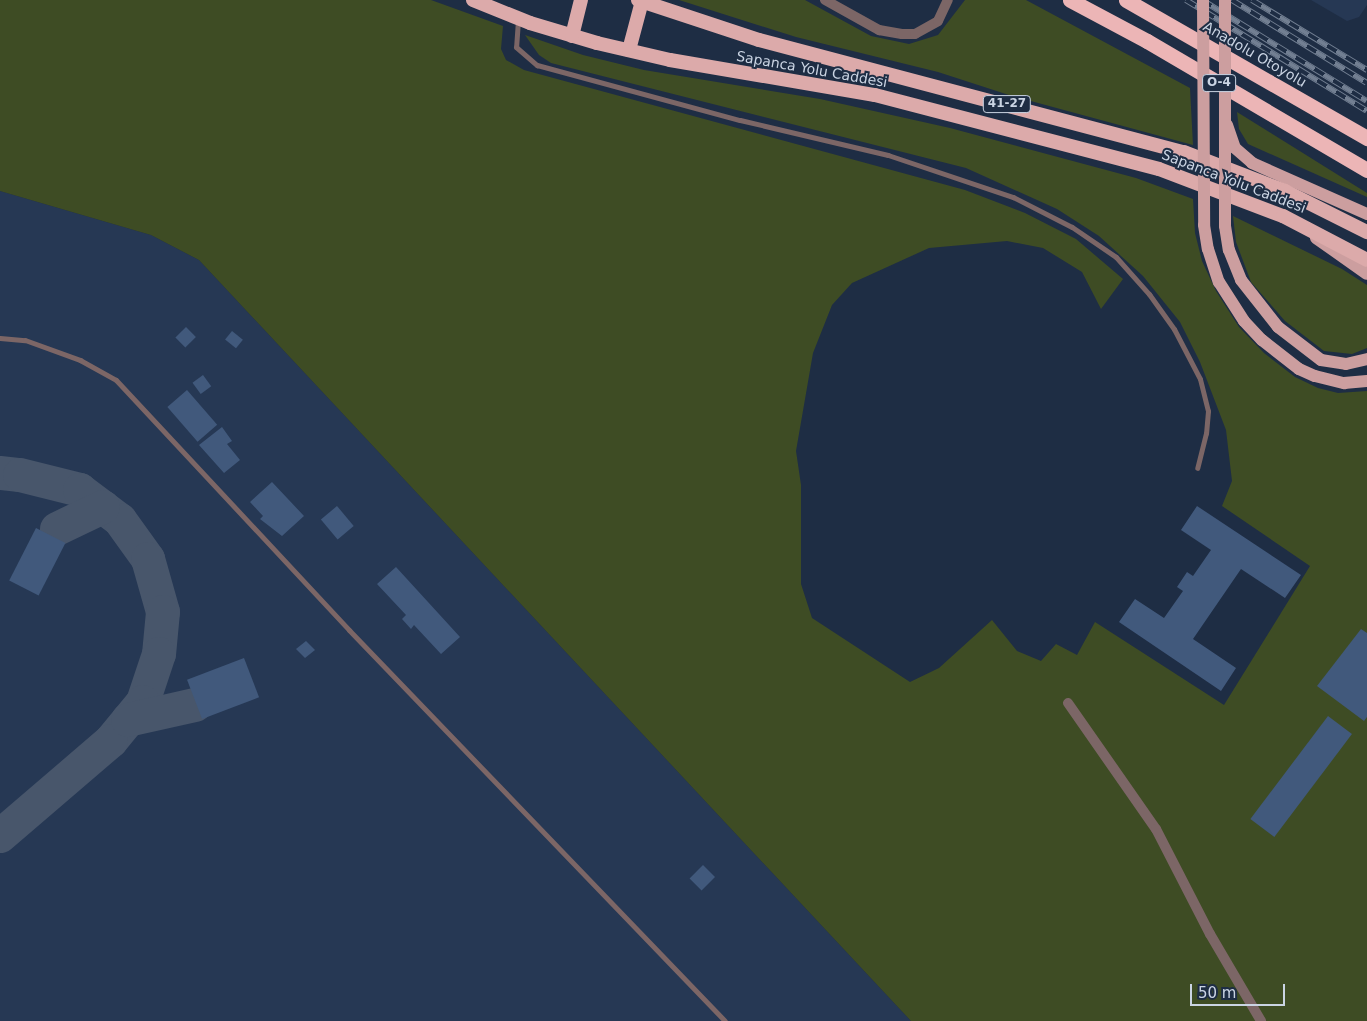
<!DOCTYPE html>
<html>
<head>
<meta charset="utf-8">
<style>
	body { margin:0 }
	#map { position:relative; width:1367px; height:1021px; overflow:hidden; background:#1e2d44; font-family:"DejaVu Sans",sans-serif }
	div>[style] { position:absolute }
	.built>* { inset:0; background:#263854 }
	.green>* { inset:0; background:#3e4c24 }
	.taxiway>* { height:34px; margin:-17px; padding:0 17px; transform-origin:17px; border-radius:17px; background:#48566b }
	.building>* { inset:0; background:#41597c; transform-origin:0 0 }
	.service>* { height:5px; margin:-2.5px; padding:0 2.5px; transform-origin:2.5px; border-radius:2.5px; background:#7c6666 }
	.minor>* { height:10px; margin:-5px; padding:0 5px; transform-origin:5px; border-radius:5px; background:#7c6666 }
	.tertiary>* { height:10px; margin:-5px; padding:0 5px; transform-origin:5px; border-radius:5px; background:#7c6666 }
	.primary>* { height:12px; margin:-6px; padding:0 6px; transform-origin:6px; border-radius:6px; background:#cc9e9f }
	.trunk>* { height:14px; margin:-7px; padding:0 7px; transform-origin:7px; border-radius:7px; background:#dcaaaa }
	.motorway>* { height:15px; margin:-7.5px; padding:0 7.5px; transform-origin:7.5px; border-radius:7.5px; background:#ecb5b6 }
	.rail>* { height:5.5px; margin-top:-2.75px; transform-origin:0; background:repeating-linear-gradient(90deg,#1e2d44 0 11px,#727f92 0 22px); box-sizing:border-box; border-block:1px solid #727f92 }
	.primary-bridge>* { height:12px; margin:-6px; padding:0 6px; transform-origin:6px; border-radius:6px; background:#cc9e9f }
	span { translate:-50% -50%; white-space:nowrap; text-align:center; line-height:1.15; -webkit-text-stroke:4px #1e2d44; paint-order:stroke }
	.shield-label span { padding:1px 4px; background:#1e2d44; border:1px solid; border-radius:4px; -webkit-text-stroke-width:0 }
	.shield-label { font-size:12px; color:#cad4e3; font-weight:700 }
	.street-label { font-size:14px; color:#cad4e3 }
	.scale { position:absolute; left:1190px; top:984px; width:95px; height:22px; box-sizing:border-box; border:2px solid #cad4e3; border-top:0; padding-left:6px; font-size:15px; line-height:18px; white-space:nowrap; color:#cad4e3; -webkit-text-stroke:4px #1e2d44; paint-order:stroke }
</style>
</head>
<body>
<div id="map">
	<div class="built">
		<div style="clip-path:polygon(1311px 0,1367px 0,1367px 5px,1359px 17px,1347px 21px)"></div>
		<div style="clip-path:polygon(0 191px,151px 235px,199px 260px,911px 1021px,0 1021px)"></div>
	</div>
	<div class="green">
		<div style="clip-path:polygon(0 0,431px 0,503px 26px,501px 49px,506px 60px,524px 70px,965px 190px,1025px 213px,1076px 239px,1123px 279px,1101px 309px,1082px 272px,1043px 248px,1007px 241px,929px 248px,852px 283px,832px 305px,813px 353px,796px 451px,801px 485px,801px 584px,812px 618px,910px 682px,939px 668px,992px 620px,1017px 651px,1041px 661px,1056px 644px,1077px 655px,1095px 622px,1224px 705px,1310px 566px,1222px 506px,1232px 481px,1226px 430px,1200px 362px,1180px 322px,1143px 276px,1099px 236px,1057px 209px,966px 168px,551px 63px,539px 55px,525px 35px,583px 55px,644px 70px,820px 99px,950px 128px,1136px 178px,1193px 199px,1195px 233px,1202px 261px,1216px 291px,1239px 327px,1264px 353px,1295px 377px,1318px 388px,1338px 393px,1367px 391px,1367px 1021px,911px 1021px,199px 260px,151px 235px,0 191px)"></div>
		<div style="clip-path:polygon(679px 0,805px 0,871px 36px,909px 44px,938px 35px,965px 0,1026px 0,1190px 88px,1193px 145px,1012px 96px,938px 72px,796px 37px)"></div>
		<div style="clip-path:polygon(1237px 112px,1367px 193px,1367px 197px,1248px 144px,1239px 129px)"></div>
		<div style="clip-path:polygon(1233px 216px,1342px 269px,1367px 285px,1367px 348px,1352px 354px,1324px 351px,1285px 321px,1251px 282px,1236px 242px)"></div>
	</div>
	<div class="taxiway">
		<div style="left:0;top:473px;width:20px;rotate:6deg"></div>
		<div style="left:20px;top:475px;width:62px;rotate:14deg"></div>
		<div style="left:80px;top:490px;width:50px;rotate:36.9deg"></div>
		<div style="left:120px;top:520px;width:48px;rotate:54.3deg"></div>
		<div style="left:148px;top:559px;width:55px;rotate:74.2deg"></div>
		<div style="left:163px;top:612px;width:42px;rotate:95.4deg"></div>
		<div style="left:159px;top:654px;width:51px;rotate:108.4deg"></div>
		<div style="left:143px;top:702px;width:50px;rotate:129.4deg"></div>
		<div style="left:111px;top:741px;width:146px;rotate:139.4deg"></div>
		<div style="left:57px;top:529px;width:51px;rotate:-25.6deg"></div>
		<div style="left:128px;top:720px;width:69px;rotate:-12.6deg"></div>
	</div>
	<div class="building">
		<div style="left:186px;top:327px;width:14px;height:15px;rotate:45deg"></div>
		<div style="left:232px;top:331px;width:14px;height:11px;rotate:39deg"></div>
		<div style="left:203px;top:375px;width:14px;height:13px;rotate:54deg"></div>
		<div style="left:187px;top:390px;width:46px;height:26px;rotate:49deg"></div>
		<div style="clip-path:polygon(222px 427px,232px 441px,227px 444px,240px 460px,224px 473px,199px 445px)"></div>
		<div style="clip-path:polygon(272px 482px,304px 516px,282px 536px,260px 519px,263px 516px,250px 502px)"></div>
		<div style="left:337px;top:506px;width:26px;height:21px;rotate:50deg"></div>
		<div style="clip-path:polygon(1197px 506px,1301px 575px,1285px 598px,1241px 569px,1193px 639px,1236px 668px,1221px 691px,1119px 622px,1135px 599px,1164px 618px,1183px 591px,1177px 587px,1187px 572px,1193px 576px,1211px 550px,1181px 530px)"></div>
		<div style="left:36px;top:528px;width:33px;height:59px;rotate:27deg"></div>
		<div style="clip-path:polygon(396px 567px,460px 637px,441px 654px,414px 625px,411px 629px,402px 619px,406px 615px,377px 584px)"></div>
		<div style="clip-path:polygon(1361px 629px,1367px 633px,1367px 717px,1364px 721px,1317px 686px)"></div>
		<div style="clip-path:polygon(306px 641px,315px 650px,305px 658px,296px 649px)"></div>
		<div style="left:244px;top:658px;width:42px;height:61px;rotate:69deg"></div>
		<div style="left:1328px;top:716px;width:30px;height:129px;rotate:37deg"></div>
		<div style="left:703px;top:865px;width:17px;height:19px;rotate:45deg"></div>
	</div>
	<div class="service">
		<div style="left:518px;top:20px;width:27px;rotate:94deg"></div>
		<div style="left:516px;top:47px;width:28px;rotate:41deg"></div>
		<div style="left:537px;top:65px;width:210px;rotate:15.2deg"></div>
		<div style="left:740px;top:120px;width:152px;rotate:13.3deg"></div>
		<div style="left:888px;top:155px;width:132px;rotate:18.6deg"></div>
		<div style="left:1013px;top:197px;width:66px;rotate:27deg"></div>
		<div style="left:1072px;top:227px;width:53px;rotate:34.3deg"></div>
		<div style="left:1116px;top:257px;width:50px;rotate:48.3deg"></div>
		<div style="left:1149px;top:294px;width:43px;rotate:54.5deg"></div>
		<div style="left:1174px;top:329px;width:56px;rotate:62.5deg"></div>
		<div style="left:1200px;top:379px;width:33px;rotate:76deg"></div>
		<div style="left:1208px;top:411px;width:22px;rotate:95deg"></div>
		<div style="left:1206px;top:433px;width:36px;rotate:104deg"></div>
		<div style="left:0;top:338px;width:25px;rotate:5deg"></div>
		<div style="left:25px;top:340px;width:59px;rotate:20deg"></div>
		<div style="left:80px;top:360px;width:41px;rotate:29.1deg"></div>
		<div style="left:116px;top:380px;width:342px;rotate:47deg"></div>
		<div style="left:349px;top:630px;width:542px;rotate:46.12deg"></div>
	</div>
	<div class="minor">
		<div style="left:1068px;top:703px;width:154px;rotate:55.1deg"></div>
		<div style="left:1156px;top:829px;width:118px;rotate:62.8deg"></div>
		<div style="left:1210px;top:934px;width:101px;rotate:59.6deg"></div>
	</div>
	<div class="tertiary">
		<div style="left:825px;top:0;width:62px;rotate:29.1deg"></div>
		<div style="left:879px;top:30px;width:23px;rotate:10deg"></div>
		<div style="left:902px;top:34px;width:13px"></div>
		<div style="left:915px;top:34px;width:26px;rotate:-29deg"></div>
		<div style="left:938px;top:21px;width:23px;rotate:-65deg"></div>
	</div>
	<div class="primary">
		<div style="left:1227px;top:125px;width:24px;rotate:71deg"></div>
		<div style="left:1235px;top:148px;width:23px;rotate:41deg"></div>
		<div style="left:1252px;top:163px;width:126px;rotate:23.9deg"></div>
		<div style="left:1204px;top:225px;width:24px;rotate:81deg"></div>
		<div style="left:1208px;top:249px;width:35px;rotate:72deg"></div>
		<div style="left:1219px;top:282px;width:46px;rotate:57.3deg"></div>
		<div style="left:1244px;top:321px;width:26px;rotate:47deg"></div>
		<div style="left:1262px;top:340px;width:47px;rotate:38.1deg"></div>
		<div style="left:1299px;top:369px;width:17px;rotate:24deg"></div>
		<div style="left:1315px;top:376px;width:30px;rotate:14deg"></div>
		<div style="left:1344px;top:383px;width:23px;rotate:-5deg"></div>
		<div style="left:1225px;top:226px;width:24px;rotate:81deg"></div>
		<div style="left:1229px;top:250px;width:32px;rotate:68deg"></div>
		<div style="left:1241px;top:280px;width:60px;rotate:51.8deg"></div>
		<div style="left:1278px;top:327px;width:54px;rotate:37.5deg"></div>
		<div style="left:1321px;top:360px;width:25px;rotate:9deg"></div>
		<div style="left:1346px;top:364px;width:22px;rotate:-13deg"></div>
		<div style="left:1316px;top:238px;width:62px;rotate:35.2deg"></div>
	</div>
	<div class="trunk">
		<div style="left:473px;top:0;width:61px;rotate:22deg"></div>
		<div style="left:530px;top:23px;width:70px;rotate:16.6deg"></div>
		<div style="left:597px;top:43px;width:75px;rotate:13.1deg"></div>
		<div style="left:670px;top:60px;width:208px;rotate:9.7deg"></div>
		<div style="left:875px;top:95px;width:293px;rotate:14.6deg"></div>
		<div style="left:1159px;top:169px;width:133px;rotate:20.8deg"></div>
		<div style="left:1283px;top:216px;width:95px;rotate:27.6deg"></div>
		<div style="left:638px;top:0;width:127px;rotate:18.3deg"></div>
		<div style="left:759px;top:40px;width:440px;rotate:14.8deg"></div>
		<div style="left:1184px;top:152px;width:108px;rotate:21.1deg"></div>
		<div style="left:1285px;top:191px;width:92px;rotate:26.6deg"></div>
		<div style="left:572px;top:36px;width:37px;rotate:-76deg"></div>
		<div style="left:629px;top:50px;width:51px;rotate:-75.1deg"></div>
	</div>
	<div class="motorway">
		<div style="left:1070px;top:0;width:87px;rotate:28deg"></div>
		<div style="left:1147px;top:41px;width:255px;rotate:30.4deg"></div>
		<div style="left:1126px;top:0;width:278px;rotate:29.8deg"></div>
	</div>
	<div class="rail">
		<div style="left:1186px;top:0;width:212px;rotate:31.5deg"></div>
		<div style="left:1202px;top:0;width:193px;rotate:31.5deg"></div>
		<div style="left:1232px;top:0;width:158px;rotate:31.6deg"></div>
		<div style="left:1252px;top:0;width:135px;rotate:31.3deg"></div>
	</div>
	<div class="primary-bridge">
		<div style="left:1203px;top:0;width:225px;rotate:89.7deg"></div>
		<div style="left:1225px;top:226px;width:226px;rotate:-90deg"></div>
	</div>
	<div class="shield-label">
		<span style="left:1219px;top:83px">O-4</span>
		<span style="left:1007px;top:104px">41-27</span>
	</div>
	<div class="street-label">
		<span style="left:1255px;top:54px;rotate:30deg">Anadolu Otoyolu</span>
		<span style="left:812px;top:69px;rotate:10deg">Sapanca Yolu Caddesi</span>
		<span style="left:1234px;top:181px;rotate:21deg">Sapanca Yolu Caddesi</span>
	</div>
	<div class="scale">50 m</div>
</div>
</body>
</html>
